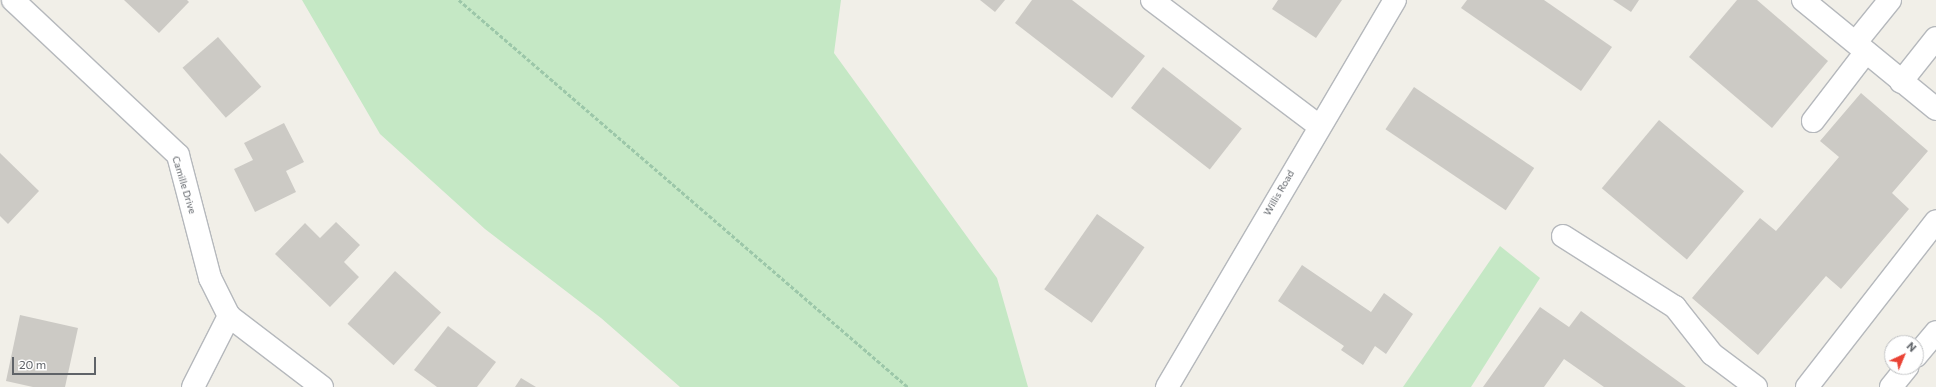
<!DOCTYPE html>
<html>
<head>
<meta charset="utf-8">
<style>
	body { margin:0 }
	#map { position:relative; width:1936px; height:387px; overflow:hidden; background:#f1efe8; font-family:Commissioner,sans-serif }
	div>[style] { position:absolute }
	.green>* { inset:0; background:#c5e8c5 }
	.building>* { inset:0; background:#cccac5; transform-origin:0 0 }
	.path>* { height:2.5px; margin-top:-1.25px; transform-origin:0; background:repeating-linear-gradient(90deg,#9cc7a9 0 4px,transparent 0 6px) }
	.roads { filter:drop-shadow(1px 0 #b5b8bc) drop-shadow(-1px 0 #b5b8bc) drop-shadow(0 1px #b5b8bc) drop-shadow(0 -1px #b5b8bc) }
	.minor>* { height:22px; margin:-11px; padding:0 11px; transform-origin:11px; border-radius:11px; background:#fff }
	span { translate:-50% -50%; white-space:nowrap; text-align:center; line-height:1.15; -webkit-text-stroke:4px #fff; paint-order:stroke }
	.street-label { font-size:10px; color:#5f6368 }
	.north { position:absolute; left:1884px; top:335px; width:40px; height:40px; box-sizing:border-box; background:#fff; border:1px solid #bfc1c3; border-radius:50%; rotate:44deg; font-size:11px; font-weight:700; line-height:16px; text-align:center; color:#5f6368 }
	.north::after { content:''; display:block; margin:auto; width:14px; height:18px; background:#ea4335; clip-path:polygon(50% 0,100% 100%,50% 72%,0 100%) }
	.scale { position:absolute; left:12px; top:357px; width:84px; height:18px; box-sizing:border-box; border:2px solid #5f6368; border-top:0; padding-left:5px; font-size:12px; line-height:14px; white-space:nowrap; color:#5f6368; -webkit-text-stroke:3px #fff; paint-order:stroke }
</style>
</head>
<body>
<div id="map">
	<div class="green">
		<div style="clip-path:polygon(302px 0,841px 0,834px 53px,997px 278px,1028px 387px,680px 387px,601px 318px,485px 229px,380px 134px)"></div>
		<div style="clip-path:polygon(1500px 246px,1540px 278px,1471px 387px,1403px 387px)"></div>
	</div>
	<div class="building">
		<div style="clip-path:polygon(124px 0,187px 0,189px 2px,159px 33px)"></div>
		<div style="clip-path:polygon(980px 0,1005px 0,995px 12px)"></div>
		<div style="clip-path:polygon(1032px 0,1072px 0,1145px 56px,1112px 98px,1015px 23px)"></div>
		<div style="clip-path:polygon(1278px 0,1342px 0,1316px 38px,1272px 9px)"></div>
		<div style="clip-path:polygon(1467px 0,1544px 0,1612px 47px,1581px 91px,1461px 8px)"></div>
		<div style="clip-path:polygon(1613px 0,1639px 0,1631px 12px)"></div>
		<div style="clip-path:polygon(1737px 0,1757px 0,1828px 61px,1772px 128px,1689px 57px)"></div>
		<div style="left:218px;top:37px;width:66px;height:47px;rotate:49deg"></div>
		<div style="left:1163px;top:67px;width:100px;height:52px;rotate:38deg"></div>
		<div style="left:1414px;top:87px;width:145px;height:51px;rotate:34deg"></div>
		<div style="clip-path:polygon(1861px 93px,1928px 151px,1892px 193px,1909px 209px,1841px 289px,1826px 276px,1758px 355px,1692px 298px,1760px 218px,1776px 231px,1839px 157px,1820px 141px)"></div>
		<div style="left:1659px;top:120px;width:111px;height:89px;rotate:40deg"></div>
		<div style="clip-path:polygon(284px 123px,304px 162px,286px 171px,296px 192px,255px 212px,234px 169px,253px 160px,244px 143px)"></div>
		<div style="clip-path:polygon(0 153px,39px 191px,8px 224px,0 216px)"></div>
		<div style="left:1097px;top:214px;width:58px;height:92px;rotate:35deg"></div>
		<div style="clip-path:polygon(336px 222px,360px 245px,344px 262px,359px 277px,330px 307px,275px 254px,305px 223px,320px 238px)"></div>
		<div style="clip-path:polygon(1302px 265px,1371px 312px,1384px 293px,1413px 314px,1386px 354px,1375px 346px,1363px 365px,1341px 350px,1344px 346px,1278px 301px)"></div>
		<div style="left:395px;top:271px;width:62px;height:71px;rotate:42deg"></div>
		<div style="clip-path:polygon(1540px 307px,1569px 327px,1581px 311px,1686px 387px,1604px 387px,1564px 359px,1544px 387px,1483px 387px)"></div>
		<div style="clip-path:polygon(20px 315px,78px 328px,65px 387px,33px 387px,6px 381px)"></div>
		<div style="clip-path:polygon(448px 326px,496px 362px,477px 387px,437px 387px,414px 370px)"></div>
		<div style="clip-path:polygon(521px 378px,536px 387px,515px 387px)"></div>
	</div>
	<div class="path">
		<div style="left:459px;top:0;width:593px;rotate:40.76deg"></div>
	</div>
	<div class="roads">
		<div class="minor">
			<div style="left:13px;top:0;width:226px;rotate:43.2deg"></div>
			<div style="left:178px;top:155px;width:127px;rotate:75.4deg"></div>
			<div style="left:210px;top:278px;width:42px;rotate:63.4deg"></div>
			<div style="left:229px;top:316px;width:117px;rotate:37.4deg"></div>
			<div style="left:1152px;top:0;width:208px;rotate:37deg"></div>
			<div style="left:1803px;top:0;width:172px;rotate:39.3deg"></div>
			<div style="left:1856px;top:42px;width:54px;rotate:-51deg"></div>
			<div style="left:1901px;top:82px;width:56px;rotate:-51.5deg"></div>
			<div style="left:1813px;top:121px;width:87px;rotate:-52.5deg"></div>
			<div style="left:1563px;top:236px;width:133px;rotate:32.4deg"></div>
			<div style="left:1675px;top:307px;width:60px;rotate:51.8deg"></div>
			<div style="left:1712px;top:354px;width:55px;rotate:36.9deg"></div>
			<div style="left:1916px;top:356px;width:31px;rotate:-50deg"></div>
			<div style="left:193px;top:387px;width:80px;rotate:-63.1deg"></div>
			<div style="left:1167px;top:387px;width:449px;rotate:-59.5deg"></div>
			<div style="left:1807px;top:387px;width:210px;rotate:-52.1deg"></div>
			<div style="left:1891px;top:387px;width:26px;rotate:-51deg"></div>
		</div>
	</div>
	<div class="street-label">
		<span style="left:184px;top:185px;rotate:73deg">Camille Drive</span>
		<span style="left:1279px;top:193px;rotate:-60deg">Willis Road</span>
	</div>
	<div class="north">N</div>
	<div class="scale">20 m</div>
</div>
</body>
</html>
